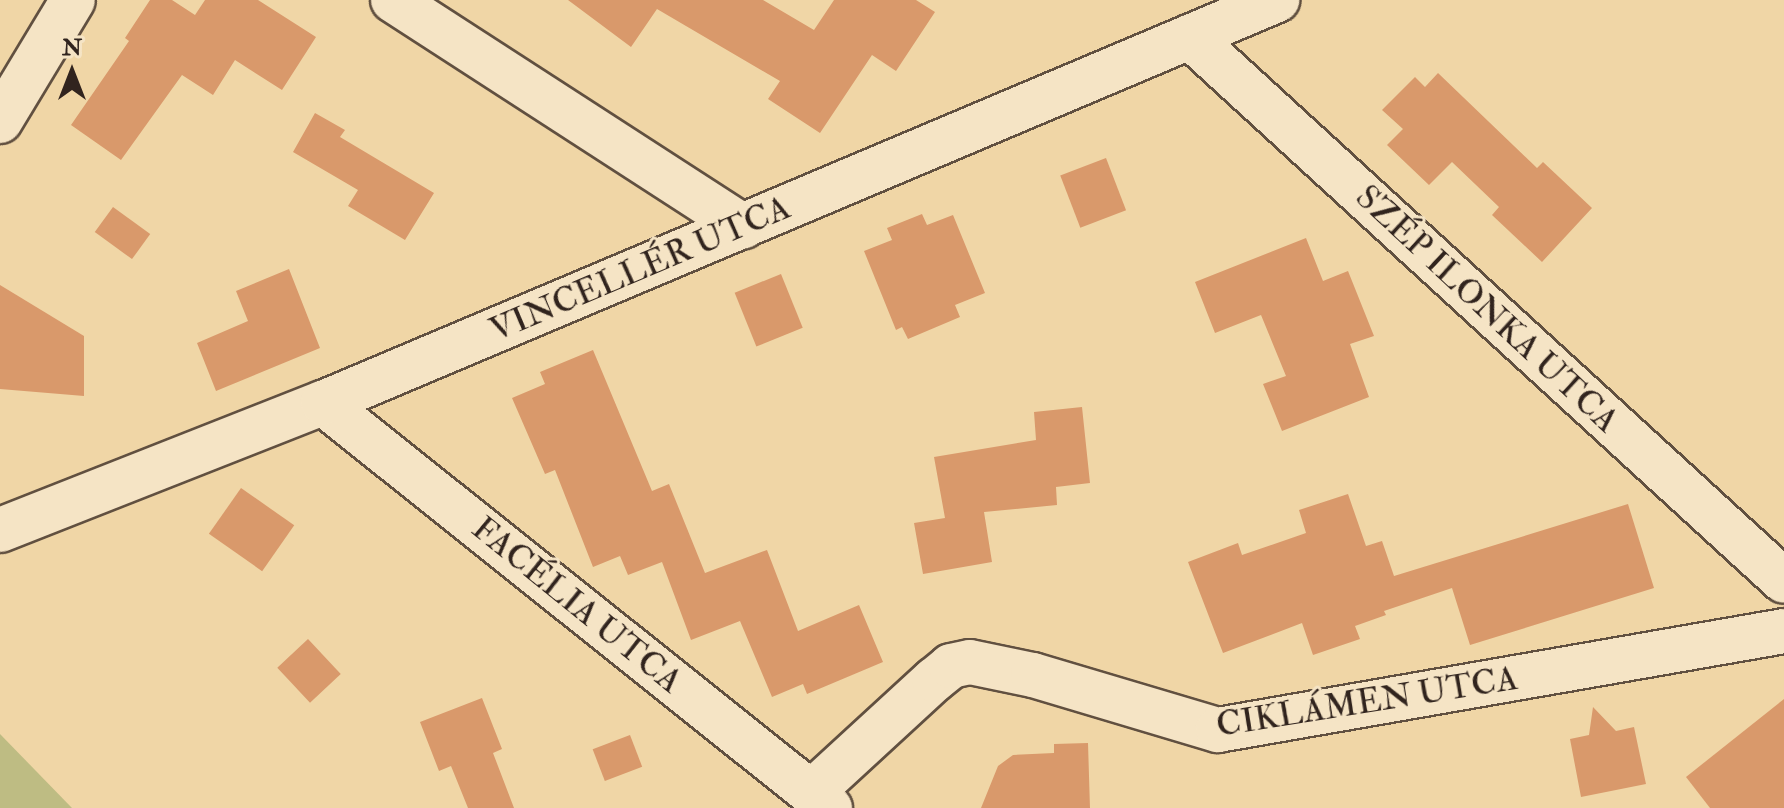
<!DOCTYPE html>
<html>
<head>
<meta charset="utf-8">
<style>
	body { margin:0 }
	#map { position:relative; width:1784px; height:808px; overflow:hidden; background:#f0d6a6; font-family:"IM FELL Double Pica",serif }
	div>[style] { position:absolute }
	.green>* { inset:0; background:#bebc83 }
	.building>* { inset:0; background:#d9996b; transform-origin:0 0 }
	.roads { filter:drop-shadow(2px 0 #615040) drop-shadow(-2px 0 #615040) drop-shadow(0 2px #615040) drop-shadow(0 -2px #615040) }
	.street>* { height:44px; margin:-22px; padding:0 22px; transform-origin:22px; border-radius:22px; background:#f5e4c5 }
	span { translate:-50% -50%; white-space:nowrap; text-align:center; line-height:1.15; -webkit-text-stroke:6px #f5e4c5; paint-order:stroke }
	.street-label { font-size:34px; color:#31241e }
	.north { position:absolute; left:32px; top:32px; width:80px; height:80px; -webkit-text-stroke:6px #f5e4c5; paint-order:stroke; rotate:0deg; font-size:22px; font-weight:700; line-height:32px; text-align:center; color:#31241e }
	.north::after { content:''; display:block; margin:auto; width:28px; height:36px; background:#31241e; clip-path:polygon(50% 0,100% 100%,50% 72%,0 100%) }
</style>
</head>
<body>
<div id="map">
	<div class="green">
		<div style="clip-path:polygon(0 734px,72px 808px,0 808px)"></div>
	</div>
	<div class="building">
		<div style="clip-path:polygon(150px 0,172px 0,195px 15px,205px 0,258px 0,316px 37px,282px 90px,235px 60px,213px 95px,182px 75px,121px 160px,71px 125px,129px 41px,125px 38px)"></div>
		<div style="clip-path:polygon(568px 0,763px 0,814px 30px,834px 0,916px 0,935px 12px,896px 71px,872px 55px,820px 133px,768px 99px,780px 81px,657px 9px,631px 47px)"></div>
		<div style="clip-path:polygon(1438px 73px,1537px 168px,1543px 162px,1592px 208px,1542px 262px,1492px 215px,1499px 207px,1452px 162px,1429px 185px,1387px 145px,1403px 129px,1382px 110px,1415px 77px,1425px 87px)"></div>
		<div style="clip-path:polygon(315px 113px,345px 130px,340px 137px,434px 193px,405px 240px,348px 206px,358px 190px,293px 152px)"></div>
		<div style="left:1106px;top:158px;width:56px;height:49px;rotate:69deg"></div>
		<div style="left:113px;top:207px;width:46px;height:31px;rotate:36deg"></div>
		<div style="clip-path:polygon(922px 214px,927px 225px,953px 215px,985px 293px,955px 305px,960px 317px,908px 339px,902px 327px,896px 330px,864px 251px,892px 240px,887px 228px)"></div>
		<div style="clip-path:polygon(1306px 238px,1323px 281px,1348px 271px,1374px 336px,1350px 344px,1369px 397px,1282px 431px,1263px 384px,1286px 376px,1261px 315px,1215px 333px,1195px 282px)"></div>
		<div style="clip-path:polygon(289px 269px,320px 348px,216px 391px,197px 343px,248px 321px,236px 291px)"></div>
		<div style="left:781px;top:274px;width:58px;height:50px;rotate:68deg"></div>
		<div style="clip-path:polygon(0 285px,84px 336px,84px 396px,0 389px)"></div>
		<div style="clip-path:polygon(593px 350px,652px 491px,669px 484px,705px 573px,767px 550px,798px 631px,859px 605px,883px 662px,807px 694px,803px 684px,772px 697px,740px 621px,691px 640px,662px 562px,628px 575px,620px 556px,593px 567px,555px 470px,545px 474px,512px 398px,545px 384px,540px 372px)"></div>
		<div style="clip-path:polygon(1082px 407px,1090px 483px,1056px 487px,1057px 505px,984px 512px,992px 562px,923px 574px,914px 523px,945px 518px,934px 457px,1036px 440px,1034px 412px)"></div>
		<div style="left:241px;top:488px;width:65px;height:56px;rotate:35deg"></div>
		<div style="clip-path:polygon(1348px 494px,1366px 546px,1382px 541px,1394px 576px,1628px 504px,1654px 588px,1470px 645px,1452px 588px,1384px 611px,1386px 615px,1355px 626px,1360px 639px,1313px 655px,1302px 623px,1223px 653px,1188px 562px,1238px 543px,1242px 555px,1306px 533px,1299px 510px)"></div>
		<div style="left:308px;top:639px;width:48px;height:42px;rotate:47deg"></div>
		<div style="clip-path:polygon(482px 698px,502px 749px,493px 753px,514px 808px,468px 808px,451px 766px,439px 771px,420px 722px)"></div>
		<div style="clip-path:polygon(1784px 699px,1784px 808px,1710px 808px,1686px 777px)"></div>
		<div style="clip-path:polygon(1593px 707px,1616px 731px,1634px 727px,1646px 784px,1581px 797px,1570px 739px,1589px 735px)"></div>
		<div style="left:630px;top:735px;width:34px;height:40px;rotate:69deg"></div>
		<div style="clip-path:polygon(1088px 743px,1090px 808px,981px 808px,998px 766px,1013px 755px,1054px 753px,1054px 744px)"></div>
	</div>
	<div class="roads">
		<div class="street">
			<div style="left:393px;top:0;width:417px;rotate:32.9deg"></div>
			<div style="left:1190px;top:37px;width:805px;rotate:42.48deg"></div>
			<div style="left:0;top:121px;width:141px;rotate:-58.9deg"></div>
			<div style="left:323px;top:403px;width:649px;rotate:38.62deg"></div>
			<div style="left:0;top:530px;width:347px;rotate:-21.5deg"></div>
			<div style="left:323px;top:403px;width:1036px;rotate:-22.9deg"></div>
			<div style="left:812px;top:792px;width:166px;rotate:-42.6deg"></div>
			<div style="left:934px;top:680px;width:22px;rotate:-39deg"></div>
			<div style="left:951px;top:666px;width:19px;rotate:-12deg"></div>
			<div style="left:970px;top:662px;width:64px;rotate:11.7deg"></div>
			<div style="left:1033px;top:675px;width:193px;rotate:16.6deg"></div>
			<div style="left:1218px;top:730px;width:575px;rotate:-9.92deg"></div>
		</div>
	</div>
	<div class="street-label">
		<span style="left:640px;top:269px;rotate:-23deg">VINCELLÉR UTCA</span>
		<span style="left:1487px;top:309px;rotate:43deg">SZÉP ILONKA UTCA</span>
		<span style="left:577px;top:605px;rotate:39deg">FACÉLIA UTCA</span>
		<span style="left:1367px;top:702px;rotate:-9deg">CIKLÁMEN UTCA</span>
	</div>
	<div class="north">N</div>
</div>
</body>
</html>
